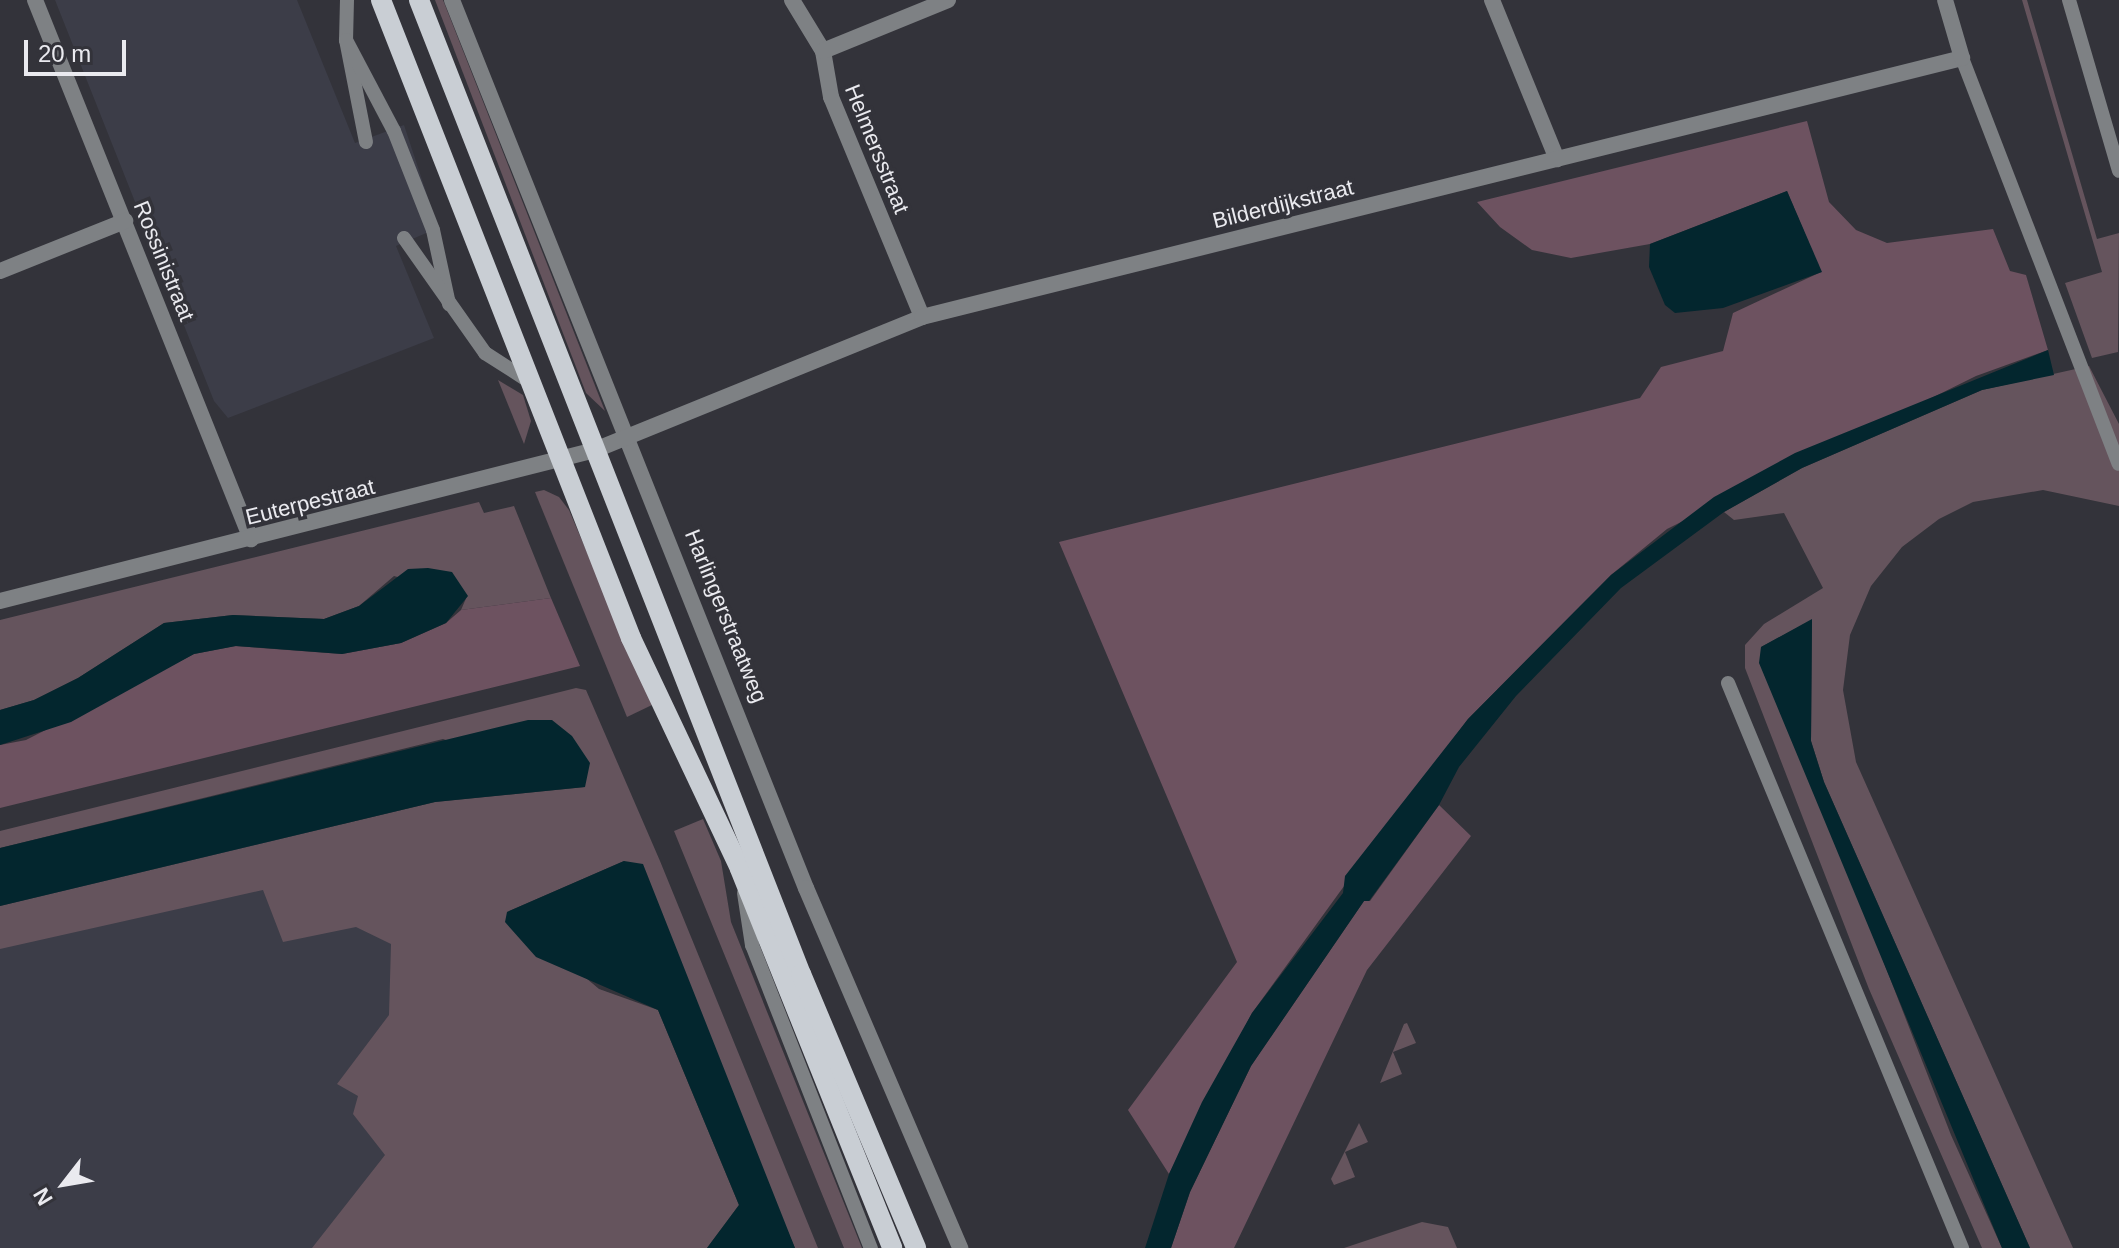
<!DOCTYPE html>
<html>
<head>
<meta charset="utf-8">
<style>
	body { margin:0 }
	#map { position:relative; width:2119px; height:1248px; overflow:hidden; background:#33333a; font-family:Helvetica,sans-serif }
	div>[style] { position:absolute }
	.built>* { inset:0; background:#3c3d48 }
	.green>* { inset:0; background:#65545d }
	.forest>* { inset:0; background:#6d5260 }
	.water>* { inset:0; background:#03262e }
	.service>* { height:14px; margin:-7px; padding:0 7px; transform-origin:7px; border-radius:7px; background:#7e8184 }
	.minor>* { height:16px; margin:-8px; padding:0 8px; transform-origin:8px; border-radius:8px; background:#7e8184 }
	.primary>* { height:20px; margin:-10px; padding:0 10px; transform-origin:10px; border-radius:10px; background:#c9ced4 }
	span { translate:-50% -50%; white-space:nowrap; text-align:center; line-height:1.15; -webkit-text-stroke:7px #33333a; paint-order:stroke }
	.street-label { font-size:22px; color:#eaeaef }
	.north { position:absolute; left:24px; top:1144px; width:80px; height:80px; -webkit-text-stroke:6px #33333a; paint-order:stroke; rotate:239deg; font-size:22px; font-weight:700; line-height:32px; text-align:center; color:#eaeaef }
	.north::after { content:''; display:block; margin:auto; width:28px; height:36px; background:#eaeaef; clip-path:polygon(50% 0,100% 100%,50% 72%,0 100%) }
	.scale { position:absolute; left:24px; top:40px; width:102px; height:36px; box-sizing:border-box; border:4px solid #eaeaef; border-top:0; padding-left:10px; font-size:24px; line-height:28px; white-space:nowrap; color:#eaeaef; -webkit-text-stroke:6px #33333a; paint-order:stroke }
</style>
</head>
<body>
<div id="map">
	<div class="built">
		<div style="clip-path:polygon(55px 0,297px 0,355px 143px,404px 125px,438px 228px,396px 246px,434px 338px,228px 418px,214px 401px)"></div>
		<div style="clip-path:polygon(337px 823px,538px 897px,507px 912px,599px 989px,641px 1005px,707px 1248px,0 1248px,0 906px)"></div>
	</div>
	<div class="green">
		<div style="clip-path:polygon(435px 0,443px 0,605px 411px,586px 393px)"></div>
		<div style="clip-path:polygon(2022px 0,2027px 0,2097px 239px,2119px 233px,2118px 352px,2092px 358px,2065px 283px,2102px 272px)"></div>
		<div style="clip-path:polygon(2089px 366px,2119px 424px,2119px 506px,2043px 490px,1973px 502px,1939px 519px,1902px 547px,1871px 586px,1850px 635px,1843px 690px,1856px 762px,2073px 1248px,2030px 1248px,1824px 782px,1811px 741px,1812px 620px,1761px 647px,1951px 1135px,2002px 1248px,1982px 1248px,1869px 989px,1745px 668px,1745px 645px,1764px 624px,1823px 588px,1784px 513px,1734px 520px,1724px 512px,1802px 468px,1982px 390px)"></div>
		<div style="clip-path:polygon(498px 380px,523px 395px,531px 421px,524px 444px)"></div>
		<div style="clip-path:polygon(544px 490px,559px 497px,569px 510px,652px 705px,627px 717px,535px 492px)"></div>
		<div style="clip-path:polygon(479px 502px,484px 513px,514px 506px,551px 598px,461px 610px,467px 596px,394px 576px,359px 606px,324px 619px,233px 615px,164px 623px,78px 678px,34px 700px,0 710px,0 620px)"></div>
		<div style="clip-path:polygon(576px 688px,586px 690px,660px 861px,818px 1248px,795px 1248px,624px 861px,507px 912px,599px 989px,658px 1010px,739px 1205px,707px 1248px,312px 1248px,385px 1155px,353px 1114px,358px 1096px,337px 1084px,389px 1015px,391px 944px,356px 927px,283px 942px,263px 890px,0 949px,0 906px,435px 802px,585px 787px,443px 739px,0 848px,0 831px)"></div>
		<div style="clip-path:polygon(703px 819px,721px 861px,731px 922px,862px 1248px,844px 1248px,674px 831px)"></div>
		<div style="clip-path:polygon(1407px 1023px,1416px 1043px,1393px 1052px,1402px 1074px,1380px 1083px,1404px 1024px)"></div>
		<div style="clip-path:polygon(1359px 1123px,1368px 1142px,1345px 1152px,1355px 1177px,1334px 1185px,1331px 1179px)"></div>
		<div style="clip-path:polygon(1422px 1222px,1448px 1227px,1457px 1248px,1344px 1248px)"></div>
	</div>
	<div class="forest">
		<div style="clip-path:polygon(1807px 121px,1829px 202px,1856px 230px,1887px 243px,1993px 229px,2010px 271px,2026px 275px,2048px 350px,1976px 376px,1667px 529px,1611px 575px,1468px 719px,1339px 893px,1252px 1013px,1169px 1174px,1128px 1110px,1237px 962px,1059px 542px,1640px 398px,1661px 367px,1723px 351px,1733px 313px,1821px 272px,1787px 191px,1650px 244px,1571px 258px,1532px 250px,1500px 227px,1477px 202px)"></div>
		<div style="clip-path:polygon(551px 598px,580px 666px,0 808px,0 745px,26px 740px,194px 654px,235px 646px,342px 654px,401px 643px,446px 623px,461px 610px)"></div>
		<div style="clip-path:polygon(1439px 805px,1471px 836px,1367px 970px,1234px 1248px,1171px 1248px,1190px 1192px,1251px 1066px,1364px 901px,1370px 901px)"></div>
	</div>
	<div class="water">
		<div style="clip-path:polygon(1787px 191px,1822px 272px,1723px 308px,1675px 313px,1665px 305px,1649px 267px,1650px 244px)"></div>
		<div style="clip-path:polygon(2048px 350px,2054px 375px,1982px 390px,1802px 468px,1724px 512px,1621px 588px,1516px 696px,1459px 767px,1439px 805px,1369px 901px,1364px 901px,1251px 1066px,1190px 1192px,1171px 1248px,1145px 1248px,1169px 1174px,1202px 1102px,1252px 1013px,1343px 893px,1345px 876px,1468px 719px,1611px 575px,1714px 497px,1795px 453px)"></div>
		<div style="clip-path:polygon(428px 568px,452px 572px,468px 596px,446px 623px,401px 643px,342px 654px,236px 646px,194px 654px,71px 722px,0 745px,0 710px,34px 700px,78px 678px,164px 623px,233px 615px,324px 619px,359px 606px,408px 569px)"></div>
		<div style="clip-path:polygon(1812px 619px,1811px 741px,1824px 782px,2030px 1248px,2002px 1248px,1759px 663px,1761px 647px)"></div>
		<div style="clip-path:polygon(528px 720px,552px 720px,572px 736px,590px 763px,585px 787px,435px 802px,0 906px,0 848px)"></div>
		<div style="clip-path:polygon(624px 861px,643px 864px,795px 1248px,707px 1248px,739px 1205px,658px 1010px,536px 957px,505px 922px,507px 912px)"></div>
	</div>
	<div class="service">
		<div style="left:347px;top:0;width:40px;rotate:91.4deg"></div>
		<div style="left:346px;top:40px;width:104px;rotate:78.9deg"></div>
		<div style="left:2069px;top:0;width:178px;rotate:73.7deg"></div>
		<div style="left:346px;top:40px;width:103px;rotate:62.2deg"></div>
		<div style="left:394px;top:131px;width:106px;rotate:68.5deg"></div>
		<div style="left:433px;top:230px;width:76px;rotate:77.8deg"></div>
		<div style="left:1962px;top:58px;width:435px;rotate:68.9deg"></div>
		<div style="left:404px;top:238px;width:141px;rotate:54.8deg"></div>
		<div style="left:485px;top:353px;width:50px;rotate:32.7deg"></div>
		<div style="left:1728px;top:683px;width:612px;rotate:67.5deg"></div>
		<div style="left:744px;top:893px;width:53px;rotate:81.3deg"></div>
		<div style="left:752px;top:945px;width:326px;rotate:68.6deg"></div>
	</div>
	<div class="minor">
		<div style="left:35px;top:0;width:581px;rotate:68.16deg"></div>
		<div style="left:452px;top:0;width:956px;rotate:68.27deg"></div>
		<div style="left:806px;top:888px;width:392px;rotate:66.8deg"></div>
		<div style="left:792px;top:0;width:60px;rotate:58.7deg"></div>
		<div style="left:823px;top:51px;width:47px;rotate:80.1deg"></div>
		<div style="left:831px;top:97px;width:238px;rotate:67.5deg"></div>
		<div style="left:1492px;top:0;width:172px;rotate:67.8deg"></div>
		<div style="left:823px;top:51px;width:135px;rotate:-22.2deg"></div>
		<div style="left:0;top:271px;width:135px;rotate:-21.8deg"></div>
		<div style="left:0;top:601px;width:614px;rotate:-14.24deg"></div>
		<div style="left:595px;top:450px;width:353px;rotate:-22.1deg"></div>
		<div style="left:922px;top:317px;width:1072px;rotate:-13.98deg"></div>
		<div style="left:1962px;top:58px;width:60px;rotate:-106.3deg"></div>
	</div>
	<div class="primary">
		<div style="left:381px;top:0;width:685px;rotate:68.6deg"></div>
		<div style="left:631px;top:638px;width:255px;rotate:64.7deg"></div>
		<div style="left:740px;top:869px;width:408px;rotate:68.1deg"></div>
		<div style="left:419px;top:0;width:1046px;rotate:68.59deg"></div>
		<div style="left:801px;top:974px;width:297px;rotate:67.2deg"></div>
	</div>
	<div class="street-label">
		<span style="left:877px;top:149px;rotate:68deg">Helmersstraat</span>
		<span style="left:1283px;top:204px;rotate:-14deg">Bilderdijkstraat</span>
		<span style="left:164px;top:261px;rotate:68deg">Rossinistraat</span>
		<span style="left:310px;top:502px;rotate:-14deg">Euterpestraat</span>
		<span style="left:726px;top:616px;rotate:68deg">Harlingerstraatweg</span>
	</div>
	<div class="north">N</div>
	<div class="scale">20 m</div>
</div>
</body>
</html>
